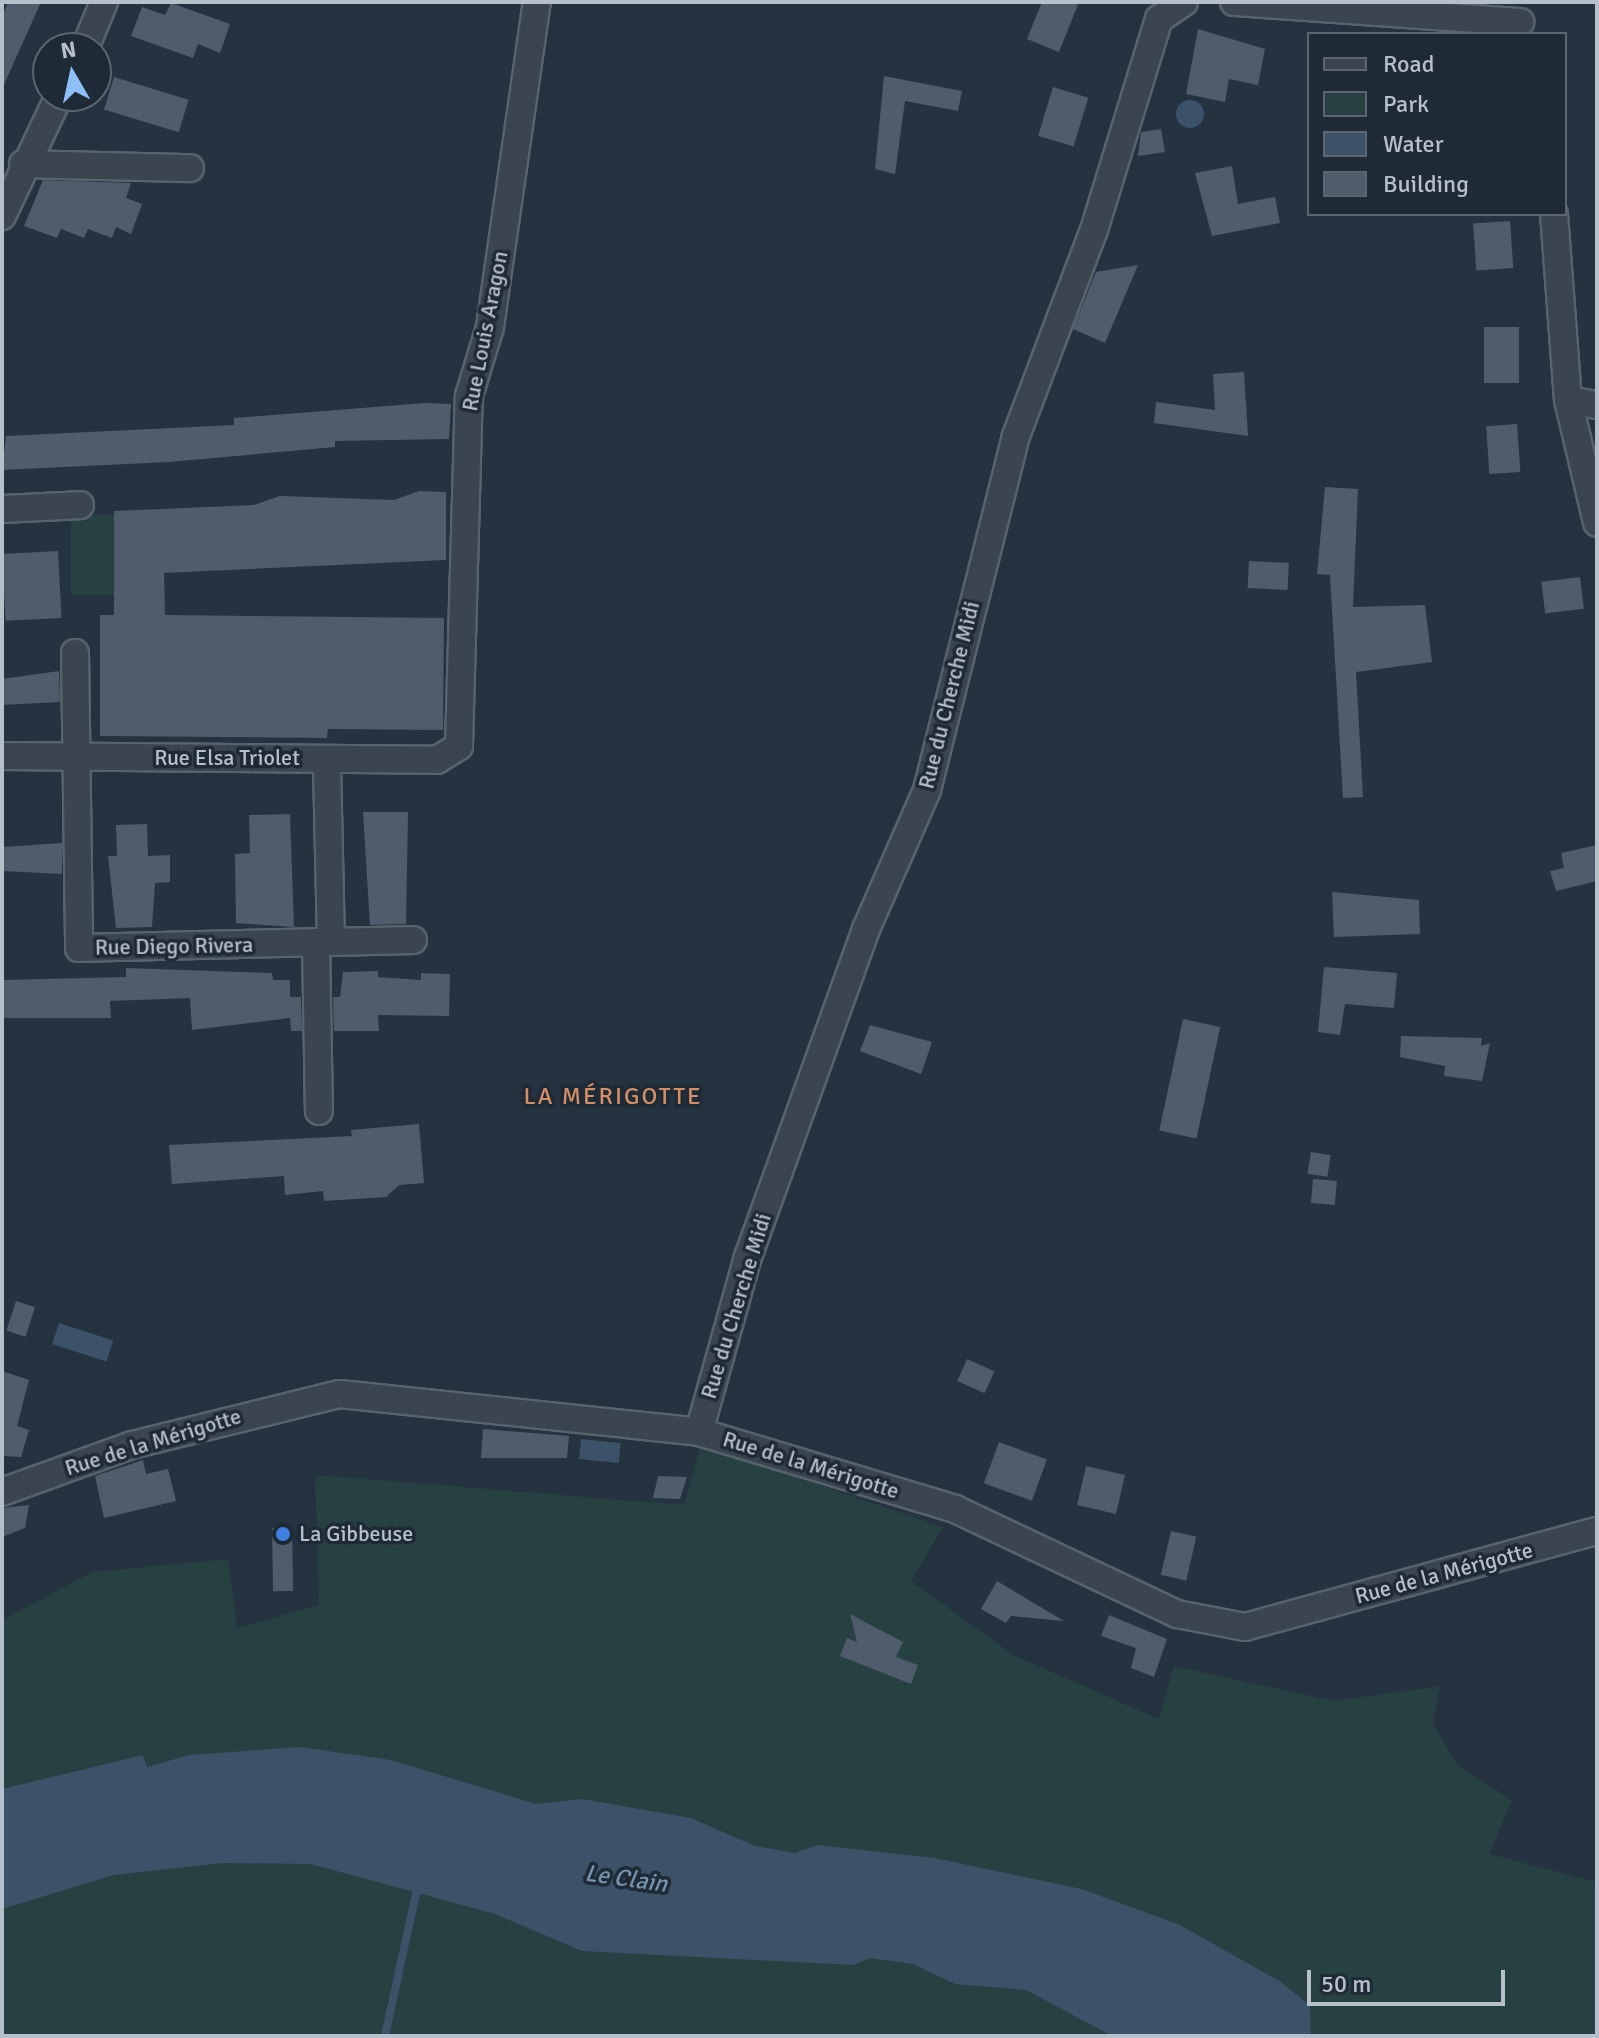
<!DOCTYPE html>
<html>
<head>
<meta charset="utf-8">
<style>
	body { margin:0 }
	#map { position:relative; width:1599px; height:2038px; overflow:hidden; background:#253340; font-family:Signika,sans-serif }
	div>[style] { position:absolute }
	.green>* { inset:0; background:#274041; transform-origin:0 0 }
	.water>* { inset:0; background:#3b5269; transform-origin:0 0 }
	.round { border-radius:50% }
	.stream>* { height:8px; margin:-4px; padding:0 4px; transform-origin:4px; border-radius:4px; background:#3b5269 }
	.building>* { inset:0; background:#4e5c6b; transform-origin:0 0 }
	.roads { filter:drop-shadow(2px 0 #57636d) drop-shadow(-2px 0 #57636d) drop-shadow(0 2px #57636d) drop-shadow(0 -2px #57636d) }
	.minor>* { height:26px; margin:-13px; padding:0 13px; transform-origin:13px; border-radius:13px; background:#3a4550 }
	.dots>* { width:22px; height:22px; translate:-50% -50%; box-sizing:border-box; border:4px solid #1e2a35; border-radius:50% }
	span { translate:-50% -50%; white-space:nowrap; text-align:center; line-height:1.15; -webkit-text-stroke:7px #1e2a35; paint-order:stroke }
	.street-label { font-size:22px; color:#b6c0ca }
	.poi-label { font-size:22px; color:#b6c0ca }
	.left { translate:0 -50%; text-align:left }
	.neighbourhood-label { font-size:24px; color:#d58e66; letter-spacing:2px }
	.water-label { font-size:24px; color:#7693ad; font-style:italic }
	.frame { position:absolute; inset:0; border:4px solid #b6c0ca; pointer-events:none }
	.legend { position:absolute; left:1307px; top:32px; width:260px; height:184px; box-sizing:border-box; background:#1e2a35; border:2px solid #5b6671; margin:0; padding:10px 14px; list-style:none; font-size:24px; color:#b6c0ca }
	.legend li { display:flex; align-items:center; gap:16px; height:40px }
	.legend b { width:40px; border:2px solid #5b6671 }
	.north { position:absolute; left:32px; top:32px; width:80px; height:80px; box-sizing:border-box; background:#1e2a35; border:2px solid #5b6671; border-radius:50%; rotate:351deg; font-size:22px; font-weight:700; line-height:32px; text-align:center; color:#b6c0ca }
	.north::after { content:''; display:block; margin:auto; width:28px; height:36px; background:#8ebff8; clip-path:polygon(50% 0,100% 100%,50% 72%,0 100%) }
	.scale { position:absolute; left:1307px; top:1970px; width:198px; height:36px; box-sizing:border-box; border:4px solid #b6c0ca; border-top:0; padding-left:10px; font-size:24px; line-height:28px; white-space:nowrap; color:#b6c0ca; -webkit-text-stroke:6px #1e2a35; paint-order:stroke }
</style>
</head>
<body>
<div id="map">
	<div class="green">
		<div style="left:114px;top:515px;width:80px;height:43px;rotate:90deg"></div>
		<div style="clip-path:polygon(701px 1445px,943px 1527px,911px 1581px,1013px 1655px,1159px 1719px,1174px 1666px,1334px 1701px,1440px 1686px,1433px 1723px,1457px 1765px,1512px 1800px,1489px 1854px,1597px 1882px,1597px 2036px,2px 2036px,2px 1620px,93px 1572px,228px 1559px,237px 1628px,319px 1605px,315px 1475px,684px 1505px)"></div>
	</div>
	<div class="water">
		<div class="round" style="left:1176px;top:100px;width:28px;height:28px"></div>
		<div style="left:59px;top:1323px;width:57px;height:22px;rotate:18deg"></div>
		<div style="left:581px;top:1439px;width:40px;height:20px;rotate:6deg"></div>
		<div style="clip-path:polygon(300px 1747px,391px 1760px,536px 1804px,583px 1799px,691px 1818px,755px 1846px,795px 1853px,817px 1845px,934px 1858px,1082px 1889px,1180px 1925px,1281px 1982px,1310px 2006px,1311px 2036px,1112px 2036px,1026px 1990px,955px 1984px,913px 1964px,870px 1958px,853px 1965px,582px 1951px,495px 1914px,311px 1864px,223px 1863px,114px 1875px,2px 1909px,2px 1789px,143px 1755px,147px 1767px,189px 1755px)"></div>
	</div>
	<div class="stream">
		<div style="left:385px;top:2036px;width:160px;rotate:-77.7deg"></div>
	</div>
	<div class="building">
		<div style="clip-path:polygon(8px 2px,41px 2px,2px 89px,2px 17px)"></div>
		<div style="clip-path:polygon(1042px 2px,1079px 2px,1059px 52px,1027px 39px)"></div>
		<div style="clip-path:polygon(171px 3px,230px 24px,220px 53px,198px 44px,193px 58px,131px 36px,142px 7px,165px 15px)"></div>
		<div style="clip-path:polygon(1198px 29px,1265px 49px,1258px 85px,1229px 79px,1225px 102px,1186px 94px)"></div>
		<div style="clip-path:polygon(884px 76px,962px 91px,958px 111px,905px 101px,895px 174px,875px 169px)"></div>
		<div style="left:114px;top:77px;width:78px;height:34px;rotate:17deg"></div>
		<div style="left:1053px;top:87px;width:37px;height:51px;rotate:17deg"></div>
		<div style="clip-path:polygon(1161px 129px,1165px 152px,1138px 156px,1141px 132px)"></div>
		<div style="clip-path:polygon(1232px 166px,1238px 204px,1275px 197px,1280px 223px,1212px 236px,1195px 173px)"></div>
		<div style="clip-path:polygon(43px 180px,131px 183px,126px 198px,142px 204px,131px 234px,116px 227px,112px 238px,88px 229px,84px 238px,61px 229px,57px 238px,24px 226px)"></div>
		<div style="left:1510px;top:221px;width:47px;height:37px;rotate:86deg"></div>
		<div style="clip-path:polygon(1138px 265px,1105px 343px,1073px 329px,1096px 272px)"></div>
		<div style="left:1484px;top:327px;width:35px;height:56px"></div>
		<div style="clip-path:polygon(1244px 372px,1248px 436px,1154px 423px,1156px 402px,1215px 410px,1213px 374px)"></div>
		<div style="clip-path:polygon(425px 403px,451px 404px,449px 439px,335px 441px,335px 447px,169px 462px,2px 470px,6px 436px,234px 425px,234px 418px)"></div>
		<div style="left:1517px;top:424px;width:48px;height:31px;rotate:86deg"></div>
		<div style="clip-path:polygon(1325px 487px,1358px 489px,1353px 607px,1425px 605px,1432px 662px,1356px 672px,1363px 797px,1343px 798px,1330px 575px,1317px 574px)"></div>
		<div style="clip-path:polygon(419px 491px,446px 492px,446px 560px,164px 573px,165px 615px,444px 618px,443px 730px,328px 729px,327px 738px,100px 736px,100px 615px,114px 615px,114px 511px,254px 505px,280px 496px,394px 500px)"></div>
		<div style="left:58px;top:551px;width:67px;height:56px;rotate:87deg"></div>
		<div style="left:1249px;top:561px;width:40px;height:27px;rotate:3deg"></div>
		<div style="left:1580px;top:577px;width:32px;height:39px;rotate:83deg"></div>
		<div style="clip-path:polygon(59px 671px,60px 702px,2px 705px,2px 679px)"></div>
		<div style="clip-path:polygon(363px 812px,408px 812px,406px 924px,370px 925px)"></div>
		<div style="clip-path:polygon(290px 814px,294px 927px,236px 923px,235px 854px,250px 853px,249px 815px)"></div>
		<div style="clip-path:polygon(147px 824px,148px 856px,170px 855px,170px 882px,155px 883px,152px 927px,116px 928px,108px 856px,117px 856px,116px 825px)"></div>
		<div style="clip-path:polygon(62px 843px,62px 874px,2px 871px,2px 847px)"></div>
		<div style="clip-path:polygon(1597px 845px,1597px 881px,1556px 891px,1550px 871px,1564px 868px,1561px 853px)"></div>
		<div style="clip-path:polygon(1332px 892px,1419px 900px,1420px 934px,1334px 937px)"></div>
		<div style="clip-path:polygon(1324px 967px,1397px 973px,1394px 1008px,1345px 1004px,1340px 1035px,1318px 1032px)"></div>
		<div style="clip-path:polygon(126px 968px,272px 973px,273px 980px,290px 980px,290px 997px,301px 997px,302px 1031px,291px 1031px,290px 1018px,192px 1030px,190px 998px,110px 1001px,111px 1018px,2px 1018px,2px 980px,126px 977px)"></div>
		<div style="clip-path:polygon(378px 971px,378px 977px,421px 980px,421px 973px,450px 974px,449px 1016px,378px 1015px,379px 1031px,334px 1031px,333px 997px,340px 997px,343px 972px)"></div>
		<div style="left:1183px;top:1019px;width:38px;height:114px;rotate:12deg"></div>
		<div style="clip-path:polygon(870px 1025px,932px 1042px,921px 1074px,860px 1051px)"></div>
		<div style="clip-path:polygon(1401px 1036px,1482px 1038px,1481px 1046px,1490px 1043px,1482px 1081px,1444px 1076px,1445px 1066px,1400px 1057px)"></div>
		<div style="clip-path:polygon(419px 1124px,424px 1183px,399px 1185px,386px 1197px,324px 1201px,323px 1191px,285px 1195px,284px 1176px,172px 1184px,169px 1145px,352px 1136px,351px 1130px)"></div>
		<div style="left:1311px;top:1152px;width:20px;height:22px;rotate:9deg"></div>
		<div style="left:1313px;top:1179px;width:24px;height:24px;rotate:5deg"></div>
		<div style="left:16px;top:1301px;width:20px;height:31px;rotate:18deg"></div>
		<div style="left:967px;top:1359px;width:30px;height:24px;rotate:24deg"></div>
		<div style="clip-path:polygon(2px 1371px,29px 1380px,17px 1426px,29px 1430px,21px 1457px,2px 1456px)"></div>
		<div style="clip-path:polygon(483px 1429px,569px 1436px,567px 1458px,481px 1458px)"></div>
		<div style="left:999px;top:1442px;width:51px;height:44px;rotate:20deg"></div>
		<div style="clip-path:polygon(143px 1460px,146px 1474px,168px 1469px,176px 1501px,104px 1518px,95px 1476px)"></div>
		<div style="left:1086px;top:1466px;width:40px;height:40px;rotate:13deg"></div>
		<div style="clip-path:polygon(658px 1476px,687px 1477px,680px 1499px,653px 1498px)"></div>
		<div style="clip-path:polygon(29px 1505px,25px 1528px,2px 1537px,2px 1508px)"></div>
		<div style="left:292px;top:1528px;width:63px;height:20px;rotate:89deg"></div>
		<div style="left:1171px;top:1531px;width:26px;height:45px;rotate:13deg"></div>
		<div style="clip-path:polygon(997px 1581px,1022px 1596px,1064px 1621px,1011px 1616px,1006px 1623px,981px 1609px)"></div>
		<div style="clip-path:polygon(850px 1614px,903px 1642px,896px 1657px,918px 1665px,911px 1684px,840px 1656px,847px 1638px,857px 1642px)"></div>
		<div style="clip-path:polygon(1109px 1615px,1167px 1639px,1154px 1677px,1131px 1668px,1136px 1648px,1101px 1636px)"></div>
	</div>
	<div class="roads">
		<div class="minor">
			<div style="left:1234px;top:2px;width:287px;rotate:4deg"></div>
			<div style="left:85px;top:48px;width:50px;rotate:-67.6deg"></div>
			<div style="left:23px;top:164px;width:167px;rotate:1.4deg"></div>
			<div style="left:1554px;top:214px;width:187px;rotate:85.7deg"></div>
			<div style="left:1568px;top:400px;width:126px;rotate:76.7deg"></div>
			<div style="left:2px;top:216px;width:133px;rotate:-64.6deg"></div>
			<div style="left:1568px;top:400px;width:29px;rotate:10deg"></div>
			<div style="left:2px;top:509px;width:78px;rotate:-2.9deg"></div>
			<div style="left:75px;top:653px;width:295px;rotate:89.2deg"></div>
			<div style="left:79px;top:948px;width:252px;rotate:-1.4deg"></div>
			<div style="left:331px;top:942px;width:183px;rotate:-91.3deg"></div>
			<div style="left:2px;top:756px;width:435px;rotate:0.5deg"></div>
			<div style="left:437px;top:760px;width:26px;rotate:-32deg"></div>
			<div style="left:459px;top:746px;width:350px;rotate:-88.4deg"></div>
			<div style="left:469px;top:396px;width:72px;rotate:-73.1deg"></div>
			<div style="left:490px;top:327px;width:328px;rotate:-81.8deg"></div>
			<div style="left:316px;top:942px;width:169px;rotate:89deg"></div>
			<div style="left:331px;top:942px;width:82px;rotate:-1.4deg"></div>
			<div style="left:699px;top:1432px;width:182px;rotate:-74.4deg"></div>
			<div style="left:748px;top:1257px;width:349px;rotate:-70.2deg"></div>
			<div style="left:866px;top:929px;width:152px;rotate:-66.3deg"></div>
			<div style="left:927px;top:790px;width:365px;rotate:-75.9deg"></div>
			<div style="left:1016px;top:436px;width:220px;rotate:-69.3deg"></div>
			<div style="left:1094px;top:230px;width:221px;rotate:-72.9deg"></div>
			<div style="left:1159px;top:19px;width:30px;rotate:-34deg"></div>
			<div style="left:2px;top:1492px;width:138px;rotate:-19.9deg"></div>
			<div style="left:132px;top:1445px;width:214px;rotate:-13.8deg"></div>
			<div style="left:340px;top:1394px;width:361px;rotate:6deg"></div>
			<div style="left:699px;top:1432px;width:267px;rotate:16.7deg"></div>
			<div style="left:955px;top:1509px;width:246px;rotate:25.3deg"></div>
			<div style="left:1177px;top:1614px;width:69px;rotate:10.8deg"></div>
			<div style="left:1245px;top:1627px;width:365px;rotate:-15.3deg"></div>
		</div>
	</div>
	<div class="dots">
		<div style="left:283px;top:1534px;background:#3f7fe0"></div>
	</div>
	<div class="street-label">
		<span style="left:485px;top:331px;rotate:-79deg">Rue Louis Aragon</span>
		<span style="left:949px;top:695px;rotate:-76deg">Rue du Cherche Midi</span>
		<span style="left:227px;top:758px">Rue Elsa Triolet</span>
		<span style="left:174px;top:946px;rotate:-1deg">Rue Diego Rivera</span>
		<span style="left:736px;top:1306px;rotate:-73deg">Rue du Cherche Midi</span>
		<span style="left:153px;top:1442px;rotate:-17deg">Rue de la Mérigotte</span>
		<span style="left:811px;top:1465px;rotate:17deg">Rue de la Mérigotte</span>
		<span style="left:1444px;top:1573px;rotate:-15deg">Rue de la Mérigotte</span>
	</div>
	<div class="poi-label">
		<span class="left" style="left:299px;top:1534px">La Gibbeuse</span>
	</div>
	<div class="neighbourhood-label">
		<span style="left:613px;top:1097px">LA MÉRIGOTTE</span>
	</div>
	<div class="water-label">
		<span style="left:626px;top:1879px;rotate:8deg">Le Clain</span>
	</div>
	<div class="frame"></div>
	<ul class="legend">
	<li><b style="height:10px;background:#3a4550"></b>Road</li>
	<li><b style="height:22px;background:#274041"></b>Park</li>
	<li><b style="height:22px;background:#3b5269"></b>Water</li>
	<li><b style="height:22px;background:#4e5c6b"></b>Building</li>
	</ul>
	<div class="north">N</div>
	<div class="scale">50 m</div>
</div>
</body>
</html>
